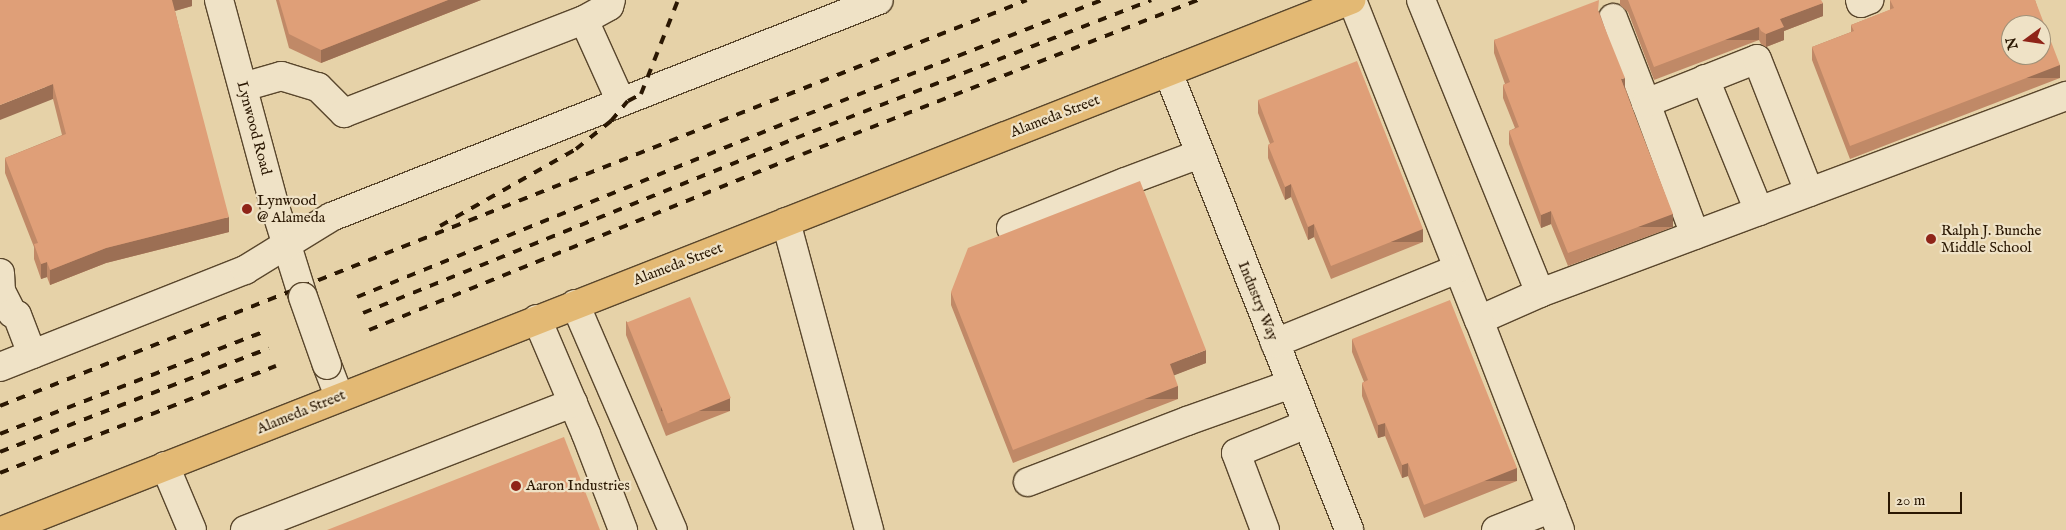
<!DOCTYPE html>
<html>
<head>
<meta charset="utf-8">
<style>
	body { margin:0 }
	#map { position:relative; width:2066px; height:530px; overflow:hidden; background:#e6d2a8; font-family:"IM FELL English",serif }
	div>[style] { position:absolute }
	.roads { filter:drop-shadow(1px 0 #59462c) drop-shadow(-1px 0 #59462c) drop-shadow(0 1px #59462c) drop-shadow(0 -1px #59462c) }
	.minor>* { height:28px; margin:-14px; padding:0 14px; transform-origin:14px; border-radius:14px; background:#efe2c6 }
	.major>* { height:28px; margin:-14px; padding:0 14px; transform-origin:14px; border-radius:14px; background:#e3b974 }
	.rail>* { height:4px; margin-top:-2px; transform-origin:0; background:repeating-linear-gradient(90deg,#2a1702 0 9px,transparent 0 18px) }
	.bridges { filter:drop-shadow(1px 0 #59462c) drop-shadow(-1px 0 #59462c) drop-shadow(0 1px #59462c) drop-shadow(0 -1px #59462c) }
	.minor-bridge>* { height:28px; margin:-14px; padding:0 14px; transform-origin:14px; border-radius:14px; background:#efe2c6 }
	.wall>* { inset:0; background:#c08967 }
	.shaded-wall>* { inset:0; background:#9c6f54; transform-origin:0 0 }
	.building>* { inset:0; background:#df9f78; transform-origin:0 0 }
	.dots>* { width:14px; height:14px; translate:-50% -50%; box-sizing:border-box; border:2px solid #efe2c6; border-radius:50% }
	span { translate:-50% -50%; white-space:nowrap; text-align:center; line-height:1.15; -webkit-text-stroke:4.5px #efe2c6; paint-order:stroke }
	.street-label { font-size:15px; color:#2a1702 }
	.poi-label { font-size:15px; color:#2a1702 }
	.left { translate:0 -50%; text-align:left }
	.north { position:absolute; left:2001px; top:15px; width:50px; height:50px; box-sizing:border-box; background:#efe2c6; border:1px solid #a09178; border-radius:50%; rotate:256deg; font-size:14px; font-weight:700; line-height:20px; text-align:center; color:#2a1702 }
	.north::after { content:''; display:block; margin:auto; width:18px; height:22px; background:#8f2418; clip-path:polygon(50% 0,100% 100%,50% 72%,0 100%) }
	.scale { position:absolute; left:1888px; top:492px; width:74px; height:22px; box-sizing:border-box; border:2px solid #2a1702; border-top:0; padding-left:6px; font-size:15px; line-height:18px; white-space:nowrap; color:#2a1702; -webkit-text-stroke:4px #efe2c6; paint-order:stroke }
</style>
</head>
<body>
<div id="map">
	<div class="roads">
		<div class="minor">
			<div style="left:219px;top:0;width:214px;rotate:74.9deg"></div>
			<div style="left:275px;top:207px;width:94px;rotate:72.7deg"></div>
			<div style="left:1352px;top:0;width:344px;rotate:68.4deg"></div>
			<div style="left:1479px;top:320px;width:67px;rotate:-23.9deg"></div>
			<div style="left:1540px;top:293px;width:316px;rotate:-112.1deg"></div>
			<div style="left:1860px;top:0;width:3px;rotate:72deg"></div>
			<div style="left:1861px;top:3px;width:9px;rotate:-21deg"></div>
			<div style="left:1613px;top:18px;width:91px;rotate:68.8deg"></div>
			<div style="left:584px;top:20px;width:29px;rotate:-29deg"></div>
			<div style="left:609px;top:6px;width:6px;rotate:-72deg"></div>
			<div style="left:1168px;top:72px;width:492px;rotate:68.4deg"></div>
			<div style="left:1705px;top:79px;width:143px;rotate:67.8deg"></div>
			<div style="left:243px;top:87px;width:40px;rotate:-16deg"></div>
			<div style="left:281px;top:76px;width:39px;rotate:17deg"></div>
			<div style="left:318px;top:87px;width:37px;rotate:45deg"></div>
			<div style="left:344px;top:113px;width:257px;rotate:-21.2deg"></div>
			<div style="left:584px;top:20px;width:90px;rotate:65.7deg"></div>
			<div style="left:786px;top:222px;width:319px;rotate:74.9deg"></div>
			<div style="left:1011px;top:228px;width:123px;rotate:-22deg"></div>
			<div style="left:1125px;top:182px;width:80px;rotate:-20.5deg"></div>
			<div style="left:1695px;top:235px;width:141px;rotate:-110.4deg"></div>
			<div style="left:1646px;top:103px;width:119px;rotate:-21.6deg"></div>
			<div style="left:1757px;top:59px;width:143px;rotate:68.6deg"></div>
			<div style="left:0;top:273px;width:18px;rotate:87deg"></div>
			<div style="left:1px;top:291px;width:25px;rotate:63deg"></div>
			<div style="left:12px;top:313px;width:5px;rotate:22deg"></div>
			<div style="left:17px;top:315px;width:42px;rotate:69deg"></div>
			<div style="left:1540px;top:293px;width:562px;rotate:-20.53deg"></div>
			<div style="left:575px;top:304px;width:246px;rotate:66.6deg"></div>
			<div style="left:537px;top:319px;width:125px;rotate:66.9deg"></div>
			<div style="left:586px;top:434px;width:103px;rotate:68.9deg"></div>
			<div style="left:1479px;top:320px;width:225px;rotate:68.9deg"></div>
			<div style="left:1275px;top:343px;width:196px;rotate:-22.1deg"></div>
			<div style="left:327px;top:365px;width:34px;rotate:69deg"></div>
			<div style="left:0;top:367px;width:264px;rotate:-21.6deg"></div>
			<div style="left:245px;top:270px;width:101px;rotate:-31.6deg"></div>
			<div style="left:331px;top:217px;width:589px;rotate:-21.6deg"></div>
			<div style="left:165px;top:466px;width:69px;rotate:67.1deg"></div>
			<div style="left:1028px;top:482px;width:170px;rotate:-21deg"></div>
			<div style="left:1187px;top:421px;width:110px;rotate:-19.6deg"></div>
			<div style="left:245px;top:530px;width:352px;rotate:-21.2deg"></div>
			<div style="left:1265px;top:530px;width:82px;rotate:-110.6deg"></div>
			<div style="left:1236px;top:453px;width:77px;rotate:-22.2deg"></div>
			<div style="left:1496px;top:530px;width:60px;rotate:-21.4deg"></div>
		</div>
		<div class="major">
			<div style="left:4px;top:530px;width:1448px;rotate:-21.48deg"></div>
		</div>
	</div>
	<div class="rail">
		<div style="left:440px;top:226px;width:156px;rotate:-29.5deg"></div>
		<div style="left:576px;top:149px;width:45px;rotate:-38.7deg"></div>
		<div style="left:611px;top:121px;width:26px;rotate:-50deg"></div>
		<div style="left:628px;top:101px;width:15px;rotate:-28deg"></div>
		<div style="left:641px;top:94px;width:101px;rotate:-68.5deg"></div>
		<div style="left:357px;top:297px;width:467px;rotate:-22.1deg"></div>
		<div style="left:790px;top:121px;width:335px;rotate:-21.2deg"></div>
		<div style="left:363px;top:313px;width:467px;rotate:-22deg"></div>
		<div style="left:796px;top:138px;width:381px;rotate:-21.2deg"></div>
		<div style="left:369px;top:330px;width:468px;rotate:-22.1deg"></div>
		<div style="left:803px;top:154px;width:424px;rotate:-21.3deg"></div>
		<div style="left:0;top:406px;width:1104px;rotate:-21.57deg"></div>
		<div style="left:0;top:434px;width:282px;rotate:-21.2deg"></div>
		<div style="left:0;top:452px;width:288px;rotate:-21.1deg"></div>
		<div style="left:0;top:473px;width:296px;rotate:-21.2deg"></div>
	</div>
	<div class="bridges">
		<div class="minor-bridge">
			<div style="left:303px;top:297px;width:72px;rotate:70.6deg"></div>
		</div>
	</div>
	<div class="wall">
		<div style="clip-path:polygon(0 0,192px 0,192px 6px,175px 11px,229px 232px,106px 263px,50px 285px,47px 277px,41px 279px,34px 259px,34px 247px,5px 173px,5px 158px,62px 135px,53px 99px)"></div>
		<div style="clip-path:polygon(276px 0,481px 0,321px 63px,289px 48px)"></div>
		<div style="clip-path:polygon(1620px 0,1821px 0,1823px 16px,1784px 31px,1784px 40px,1766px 47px,1761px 44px,1759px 40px,1654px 80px,1628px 12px,1620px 5px)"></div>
		<div style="clip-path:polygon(1890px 0,2035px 0,2060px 78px,1850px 159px,1812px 60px,1812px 47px,1851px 32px,1851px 25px,1890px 10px)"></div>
		<div style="clip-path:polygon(1599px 11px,1673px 227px,1568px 266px,1551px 224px,1541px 228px,1509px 144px,1509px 131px,1515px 128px,1503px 98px,1503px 85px,1505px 84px,1494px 53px,1494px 40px)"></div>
		<div style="clip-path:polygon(1258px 100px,1423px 242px,1331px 279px,1314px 237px,1308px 240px,1291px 197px,1285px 200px,1268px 158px,1268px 145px,1270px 144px,1258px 113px)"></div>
		<div style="clip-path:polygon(951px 292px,1206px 363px,1174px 375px,1178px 399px,1013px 463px,951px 305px)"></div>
		<div style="clip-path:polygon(626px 321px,730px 411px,666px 436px,626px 335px)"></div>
		<div style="clip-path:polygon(1352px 339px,1517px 481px,1424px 518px,1408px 476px,1402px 478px,1385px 436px,1378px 438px,1362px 396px,1362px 383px,1364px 382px,1352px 352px)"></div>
	</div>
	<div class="shaded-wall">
		<div style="clip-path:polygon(171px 0,192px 0,192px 6px,171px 12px)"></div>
		<div style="clip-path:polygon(448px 0,481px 0,321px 63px,321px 50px)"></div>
		<div style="clip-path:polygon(1823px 3px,1823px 16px,1784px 31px,1784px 40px,1766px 47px,1766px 34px,1780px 19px)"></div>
		<div style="left:1759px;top:27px;width:13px;height:112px;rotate:90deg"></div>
		<div style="left:2060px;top:65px;width:13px;height:225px;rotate:90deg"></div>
		<div style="clip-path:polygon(1625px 78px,1625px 91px,1621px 79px)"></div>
		<div style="clip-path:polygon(53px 84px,53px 99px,0 120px,0 105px)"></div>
		<div style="clip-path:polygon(1291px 184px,1291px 197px,1285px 200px,1285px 187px)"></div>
		<div style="clip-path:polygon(1551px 211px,1551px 224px,1541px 228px,1541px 215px)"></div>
		<div style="left:1673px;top:214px;width:13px;height:112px;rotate:90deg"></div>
		<div style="clip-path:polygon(229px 217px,229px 232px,106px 263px,50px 285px,50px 270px,106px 248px)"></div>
		<div style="clip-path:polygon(1314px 224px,1314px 237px,1308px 240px,1308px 227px)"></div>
		<div style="left:1423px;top:229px;width:13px;height:99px;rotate:90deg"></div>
		<div style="clip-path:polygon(47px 262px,47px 277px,41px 279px,41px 264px)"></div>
		<div style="clip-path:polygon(1206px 350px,1206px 363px,1170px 377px,1170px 364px)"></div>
		<div style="left:1178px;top:386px;width:13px;height:177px;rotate:90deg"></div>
		<div style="left:730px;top:398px;width:13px;height:69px;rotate:90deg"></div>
		<div style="clip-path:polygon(1385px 423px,1385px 436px,1378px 438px,1378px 425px)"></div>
		<div style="clip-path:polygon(1408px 463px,1408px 476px,1402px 478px,1402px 465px)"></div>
		<div style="left:1517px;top:468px;width:13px;height:100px;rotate:90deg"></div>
	</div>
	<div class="building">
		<div style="clip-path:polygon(0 0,172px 0,229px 217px,106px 248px,50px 270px,47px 262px,41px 264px,34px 244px,38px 243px,5px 158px,66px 134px,53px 84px,0 105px)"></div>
		<div style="clip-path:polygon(279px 0,448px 0,321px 50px,289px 34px)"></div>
		<div style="clip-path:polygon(1599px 0,1598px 11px,1625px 78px,1621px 79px,1673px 214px,1568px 253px,1551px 211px,1541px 215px,1509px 131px,1519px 127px,1503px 85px,1510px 82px,1494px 40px)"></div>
		<div style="clip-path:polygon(1628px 0,1821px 0,1823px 3px,1780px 19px,1784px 27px,1766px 34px,1761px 31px,1759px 27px,1654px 67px)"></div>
		<div style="clip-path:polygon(evenodd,1890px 0,2035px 0,2060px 65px,1850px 146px,1812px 47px,1854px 31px,1851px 25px,1894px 8px,1890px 0,2011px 25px,2041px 25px,2041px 55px,2011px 55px,2011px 25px)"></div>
		<div style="clip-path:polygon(1357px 61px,1423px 229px,1331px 266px,1314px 224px,1308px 227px,1291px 184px,1285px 187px,1268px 145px,1274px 142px,1258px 100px)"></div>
		<div style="clip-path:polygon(1140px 181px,1206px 350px,1170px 364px,1178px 386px,1013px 450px,951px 292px,968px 248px)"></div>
		<div style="left:690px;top:297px;width:109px;height:68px;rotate:68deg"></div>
		<div style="clip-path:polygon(1450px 300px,1517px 468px,1424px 505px,1408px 463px,1402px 465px,1385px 423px,1378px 425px,1362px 383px,1368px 380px,1352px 339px)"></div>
		<div style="clip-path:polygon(564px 437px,600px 530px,327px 530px)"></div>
	</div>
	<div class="dots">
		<div style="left:247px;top:209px;background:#8f2418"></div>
		<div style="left:1931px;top:239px;background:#8f2418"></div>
		<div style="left:516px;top:486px;background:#8f2418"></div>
	</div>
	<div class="street-label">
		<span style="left:1055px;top:116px;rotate:-21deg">Alameda Street</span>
		<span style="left:254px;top:128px;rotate:75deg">Lynwood Road</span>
		<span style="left:678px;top:264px;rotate:-21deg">Alameda Street</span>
		<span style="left:1258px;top:301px;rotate:68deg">Industry Way</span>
		<span style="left:301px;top:412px;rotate:-22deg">Alameda Street</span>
	</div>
	<div class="poi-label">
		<span class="left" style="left:257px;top:209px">Lynwood<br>@ Alameda</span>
		<span class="left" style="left:1941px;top:239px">Ralph J. Bunche<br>Middle School</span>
		<span class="left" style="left:526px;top:486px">Aaron Industries</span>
	</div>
	<div class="north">N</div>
	<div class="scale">20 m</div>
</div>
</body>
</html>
